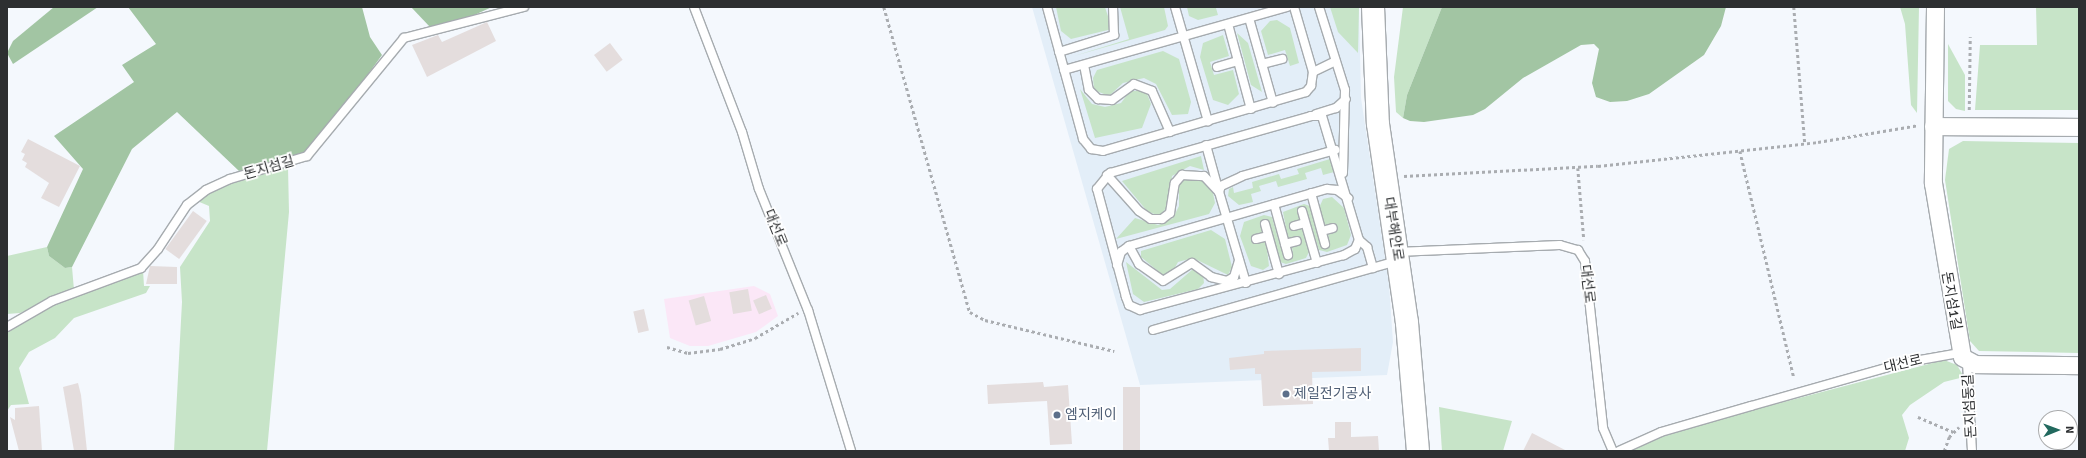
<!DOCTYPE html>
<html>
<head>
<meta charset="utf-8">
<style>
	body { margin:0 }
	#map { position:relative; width:2086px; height:458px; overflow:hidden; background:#f4f8fd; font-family:Signika,"Noto Sans KR",sans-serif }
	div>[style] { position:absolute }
	.industrial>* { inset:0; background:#fbe7f7 }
	.built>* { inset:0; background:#e3eef8 }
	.green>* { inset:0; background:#c7e4c8 }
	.forest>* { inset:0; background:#a2c5a3 }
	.building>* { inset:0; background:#e4dddd; transform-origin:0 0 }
	.path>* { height:2.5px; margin-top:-1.25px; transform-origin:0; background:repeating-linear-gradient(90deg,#aaadb1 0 3px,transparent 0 6px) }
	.roads { filter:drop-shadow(1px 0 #a6abaf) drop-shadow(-1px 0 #a6abaf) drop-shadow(0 1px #a6abaf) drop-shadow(0 -1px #a6abaf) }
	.lane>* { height:8px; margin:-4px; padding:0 4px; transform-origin:4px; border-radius:4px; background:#fff }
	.street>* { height:17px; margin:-8.5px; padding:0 8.5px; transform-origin:8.5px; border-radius:8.5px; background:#fff }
	.secondary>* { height:22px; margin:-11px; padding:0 11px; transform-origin:11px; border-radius:11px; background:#fff }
	.dots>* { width:11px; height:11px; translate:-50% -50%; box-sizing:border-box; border:2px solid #fff; border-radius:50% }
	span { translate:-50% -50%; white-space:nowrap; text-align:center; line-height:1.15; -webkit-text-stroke:3.5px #fff; paint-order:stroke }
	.street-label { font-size:14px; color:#2d2f31 }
	.service-label { font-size:14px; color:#4e5e75 }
	.left { translate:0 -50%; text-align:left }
	.frame { position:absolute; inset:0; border:8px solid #2d2f31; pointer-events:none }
	.north { position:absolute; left:2038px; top:410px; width:40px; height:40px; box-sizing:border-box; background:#fff; border:1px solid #abacad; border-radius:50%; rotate:89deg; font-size:11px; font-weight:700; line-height:16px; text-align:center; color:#2d2f31 }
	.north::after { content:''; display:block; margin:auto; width:14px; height:18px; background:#22695e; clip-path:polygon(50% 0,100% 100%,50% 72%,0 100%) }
</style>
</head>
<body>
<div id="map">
	<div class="industrial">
		<div style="clip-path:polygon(754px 286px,770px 294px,778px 316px,756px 332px,708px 346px,690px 346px,670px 338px,664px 299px)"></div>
	</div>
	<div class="built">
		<div style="clip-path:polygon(1032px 7px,1359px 7px,1361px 98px,1389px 284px,1393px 342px,1387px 375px,1140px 385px)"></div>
	</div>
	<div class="green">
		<div style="clip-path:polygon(1056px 7px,1105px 7px,1112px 29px,1071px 39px,1061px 31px)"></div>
		<div style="clip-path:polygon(1120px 7px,1164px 7px,1168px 26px,1165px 30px,1074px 56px,1129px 39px)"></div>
		<div style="clip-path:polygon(1187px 7px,1194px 8px,1221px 7px,1216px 8px,1218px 15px,1198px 20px,1189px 16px)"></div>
		<div style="clip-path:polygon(1330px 7px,1359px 7px,1358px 53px,1338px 32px)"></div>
		<div style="clip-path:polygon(1403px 7px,1442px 7px,1407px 95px,1403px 118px,1396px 112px,1394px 77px)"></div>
		<div style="clip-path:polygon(1900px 7px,1919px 7px,1917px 113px,1911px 105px,1905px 24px)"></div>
		<div style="clip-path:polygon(2036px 7px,2079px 7px,2079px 110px,1975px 110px,1980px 45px,2037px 45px)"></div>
		<div style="clip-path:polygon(1277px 20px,1290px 28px,1299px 63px,1290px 66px,1285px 50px,1268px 55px,1261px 31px,1270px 21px)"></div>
		<div style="clip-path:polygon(1237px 33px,1248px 43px,1262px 92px,1251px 85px)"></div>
		<div style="clip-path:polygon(1223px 35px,1229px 56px,1210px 62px,1214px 75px,1233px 70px,1239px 94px,1228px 105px,1213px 100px,1200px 57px,1203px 43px)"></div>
		<div style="clip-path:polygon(1948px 44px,1965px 75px,1965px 111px,1956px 109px,1948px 101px)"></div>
		<div style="clip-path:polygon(1163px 51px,1179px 59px,1191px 102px,1188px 114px,1172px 115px,1156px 84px,1144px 78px,1123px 83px,1109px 96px,1094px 90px,1093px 78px,1097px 70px)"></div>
		<div style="clip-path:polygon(1080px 89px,1092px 104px,1105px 107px,1121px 103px,1130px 91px,1146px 91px,1151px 104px,1142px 128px,1095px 138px)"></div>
		<div style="clip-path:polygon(1963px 141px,2079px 143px,2079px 353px,1979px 351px,1970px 341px,1945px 180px,1949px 149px)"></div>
		<div style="clip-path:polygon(1201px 156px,1204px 170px,1190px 166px,1172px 176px,1169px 205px,1159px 216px,1147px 211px,1122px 181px)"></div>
		<div style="clip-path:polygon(1330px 159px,1334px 172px,1323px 175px,1321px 168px,1305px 173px,1307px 179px,1278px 187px,1276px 181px,1259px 186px,1261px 191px,1251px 194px,1253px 202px,1239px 205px,1228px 196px,1229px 189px,1233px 187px,1234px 193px,1253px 188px,1252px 182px,1279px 174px,1281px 179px,1299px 174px,1297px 169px)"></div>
		<div style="clip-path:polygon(288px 167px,289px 212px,267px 451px,174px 451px,182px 302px,180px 267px,210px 221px,209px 206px,197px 201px,220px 187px)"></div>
		<div style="clip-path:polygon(1186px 177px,1200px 179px,1213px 193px,1215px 203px,1209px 214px,1116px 239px,1135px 218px,1158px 225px,1173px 218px,1179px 206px,1179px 185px)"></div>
		<div style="clip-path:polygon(1332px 197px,1344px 208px,1351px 235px,1347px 245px,1327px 252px,1319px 250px,1305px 208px,1298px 210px,1300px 220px,1290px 224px,1292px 231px,1303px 228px,1309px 252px,1306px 258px,1286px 264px,1280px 262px,1269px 220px,1260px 222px,1263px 233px,1253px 237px,1255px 243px,1266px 240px,1269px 266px,1263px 270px,1251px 266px,1240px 236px,1244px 222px,1264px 215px,1272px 217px,1284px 259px,1293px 257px,1292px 247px,1301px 243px,1299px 236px,1288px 239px,1283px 212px,1304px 204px,1310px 206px,1322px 247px,1330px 245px,1328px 235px,1336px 231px,1335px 224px,1324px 227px,1319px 208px,1323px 199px)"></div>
		<div style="clip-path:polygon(1211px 230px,1225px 239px,1232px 267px,1228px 275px,1193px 258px,1178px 262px,1172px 273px,1164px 276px,1141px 257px,1141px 251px)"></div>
		<div style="clip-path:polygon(47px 247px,49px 256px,65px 268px,72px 267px,74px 290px,20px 313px,7px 314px,7px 256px)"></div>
		<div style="clip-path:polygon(1126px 262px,1162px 290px,1170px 289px,1193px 269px,1203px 274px,1204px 283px,1198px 289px,1144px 302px,1133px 294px)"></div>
		<div style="clip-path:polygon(143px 270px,144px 286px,150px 286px,146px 293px,74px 318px,55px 338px,29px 352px,19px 368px,29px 404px,11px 405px,7px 411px,7px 333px,11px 329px,39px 310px)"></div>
		<div style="clip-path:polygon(1944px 360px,1957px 365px,1964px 377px,1944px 382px,1910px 405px,1902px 415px,1909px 438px,1905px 451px,1629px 451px,1661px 437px,1749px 411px)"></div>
		<div style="clip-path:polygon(1439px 407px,1512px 421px,1503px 451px,1442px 451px)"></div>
	</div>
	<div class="forest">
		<div style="clip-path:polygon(54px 7px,98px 7px,13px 64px,7px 53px,13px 41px)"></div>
		<div style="clip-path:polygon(128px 7px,362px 7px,370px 37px,382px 55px,323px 136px,305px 153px,266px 165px,239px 171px,177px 112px,132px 149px,72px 267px,65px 268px,49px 256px,47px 247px,83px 169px,54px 136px,134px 82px,122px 65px,156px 44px)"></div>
		<div style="clip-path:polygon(411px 7px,492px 7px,470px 17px,430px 27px)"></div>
		<div style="clip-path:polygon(1442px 7px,1726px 7px,1721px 26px,1704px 55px,1649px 94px,1627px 101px,1610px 102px,1596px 97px,1592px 83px,1599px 49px,1594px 44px,1581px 45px,1523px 78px,1485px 109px,1473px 115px,1424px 122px,1410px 121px,1403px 118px,1407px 95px)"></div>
	</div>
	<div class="building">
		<div style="clip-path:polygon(487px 22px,496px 41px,427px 77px,412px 45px,438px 35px,442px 42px)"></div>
		<div style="left:610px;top:43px;width:21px;height:20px;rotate:53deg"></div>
		<div style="clip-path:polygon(28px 139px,80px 166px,59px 207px,41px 198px,49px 183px,25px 167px,27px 163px,22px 160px,25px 154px,21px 152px)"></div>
		<div style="left:193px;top:211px;width:17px;height:47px;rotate:36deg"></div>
		<div style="clip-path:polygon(150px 266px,177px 267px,177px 284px,146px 284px)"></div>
		<div style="left:748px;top:289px;width:22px;height:19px;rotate:80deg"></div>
		<div style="left:766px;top:295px;width:15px;height:14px;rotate:67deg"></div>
		<div style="left:704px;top:296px;width:26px;height:16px;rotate:74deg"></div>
		<div style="left:644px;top:309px;width:22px;height:11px;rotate:77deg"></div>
		<div style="clip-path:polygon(1361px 348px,1361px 371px,1312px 372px,1313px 404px,1263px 406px,1261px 374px,1255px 374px,1255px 368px,1230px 370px,1229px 358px,1264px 354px,1264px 351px)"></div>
		<div style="clip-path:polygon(1043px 382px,1044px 387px,1068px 385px,1072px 444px,1050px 445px,1047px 401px,988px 404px,987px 385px)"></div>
		<div style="clip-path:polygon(78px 383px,81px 395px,87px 451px,74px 451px,63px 387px)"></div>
		<div style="left:1123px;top:387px;width:17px;height:64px"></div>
		<div style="clip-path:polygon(39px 406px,42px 451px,19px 451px,10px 417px,15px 420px,15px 408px)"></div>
		<div style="clip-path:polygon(1335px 422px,1351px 422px,1351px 437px,1378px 436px,1379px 451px,1329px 451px,1328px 438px,1335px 438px)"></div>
		<div style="clip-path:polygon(1532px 433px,1536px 435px,1567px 451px,1523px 451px)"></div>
	</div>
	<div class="path">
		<div style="left:884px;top:7px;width:317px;rotate:74.3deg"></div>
		<div style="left:970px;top:312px;width:17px;rotate:28deg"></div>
		<div style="left:985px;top:320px;width:133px;rotate:13.5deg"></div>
		<div style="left:1794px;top:7px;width:136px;rotate:85.4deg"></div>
		<div style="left:1969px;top:110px;width:73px;rotate:-89.2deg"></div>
		<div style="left:1740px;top:151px;width:232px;rotate:76.6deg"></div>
		<div style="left:1578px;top:168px;width:72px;rotate:85.2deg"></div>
		<div style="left:1404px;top:176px;width:194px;rotate:-3deg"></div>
		<div style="left:1598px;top:166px;width:221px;rotate:-6.2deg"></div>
		<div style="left:1818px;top:142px;width:101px;rotate:-9.6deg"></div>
		<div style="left:667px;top:347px;width:22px;rotate:16deg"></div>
		<div style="left:688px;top:353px;width:32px;rotate:-7deg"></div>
		<div style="left:720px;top:349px;width:37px;rotate:-17deg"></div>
		<div style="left:755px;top:338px;width:50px;rotate:-30.2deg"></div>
		<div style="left:1918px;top:417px;width:39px;rotate:23deg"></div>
		<div style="left:1944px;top:451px;width:15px;rotate:-70deg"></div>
		<div style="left:1949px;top:437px;width:14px;rotate:-45deg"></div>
	</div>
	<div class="roads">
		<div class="lane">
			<div style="left:694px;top:7px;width:134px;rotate:69deg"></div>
			<div style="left:742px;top:132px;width:59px;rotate:73.4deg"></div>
			<div style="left:759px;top:189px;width:131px;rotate:68deg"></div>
			<div style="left:808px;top:310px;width:147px;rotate:73deg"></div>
			<div style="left:1047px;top:7px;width:137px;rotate:74.7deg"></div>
			<div style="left:1083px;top:139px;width:13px;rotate:51deg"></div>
			<div style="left:1091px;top:149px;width:12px;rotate:9deg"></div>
			<div style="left:1103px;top:151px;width:211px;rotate:-16.2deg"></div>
			<div style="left:1306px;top:92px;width:8px;rotate:-50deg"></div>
			<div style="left:1311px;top:86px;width:14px;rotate:-82deg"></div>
			<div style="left:1313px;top:72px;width:68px;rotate:-106.3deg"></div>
			<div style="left:1175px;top:7px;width:119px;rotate:73.9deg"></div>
			<div style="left:1319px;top:7px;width:87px;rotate:72.6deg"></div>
			<div style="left:1345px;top:90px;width:83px;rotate:91.4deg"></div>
			<div style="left:1249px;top:18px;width:88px;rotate:74.2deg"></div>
			<div style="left:1228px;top:24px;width:88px;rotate:74.9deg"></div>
			<div style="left:1059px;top:52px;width:58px;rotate:-17.2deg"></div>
			<div style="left:1114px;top:35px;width:28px;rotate:-92deg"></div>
			<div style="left:1262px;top:64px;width:21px;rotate:-14deg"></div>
			<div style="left:1084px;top:65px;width:25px;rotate:79deg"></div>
			<div style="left:1089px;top:90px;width:13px;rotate:45deg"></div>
			<div style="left:1098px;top:99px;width:14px;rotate:4deg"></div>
			<div style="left:1112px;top:100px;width:27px;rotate:-36deg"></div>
			<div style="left:1134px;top:84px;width:19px;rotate:21deg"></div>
			<div style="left:1152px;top:91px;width:45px;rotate:66.3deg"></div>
			<div style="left:1217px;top:67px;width:22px;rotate:-16deg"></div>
			<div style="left:1064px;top:70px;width:232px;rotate:-15.8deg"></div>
			<div style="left:1313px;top:72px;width:25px;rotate:-26deg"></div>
			<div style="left:1316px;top:114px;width:21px;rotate:-17deg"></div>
			<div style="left:1336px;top:108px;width:13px;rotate:-42deg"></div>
			<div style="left:1206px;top:145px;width:41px;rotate:74.6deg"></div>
			<div style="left:1107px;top:175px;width:48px;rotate:48.4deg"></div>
			<div style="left:1139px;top:211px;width:14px;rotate:34deg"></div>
			<div style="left:1151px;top:219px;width:11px"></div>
			<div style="left:1162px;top:219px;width:10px;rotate:-37deg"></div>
			<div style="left:1170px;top:213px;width:30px;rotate:-81deg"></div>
			<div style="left:1175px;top:183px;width:11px;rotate:-49deg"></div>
			<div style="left:1182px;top:175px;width:22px;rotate:3deg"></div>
			<div style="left:1204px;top:176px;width:22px;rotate:47deg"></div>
			<div style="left:1311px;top:193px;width:53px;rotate:74.6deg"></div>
			<div style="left:1274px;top:204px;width:53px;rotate:74.6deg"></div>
			<div style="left:1302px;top:211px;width:54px;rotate:73.9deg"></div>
			<div style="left:1265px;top:224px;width:52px;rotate:74.4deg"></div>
			<div style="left:1294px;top:226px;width:11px;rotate:-15deg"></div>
			<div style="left:1322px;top:231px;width:11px;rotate:-15deg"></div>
			<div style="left:1256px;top:239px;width:12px;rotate:-14deg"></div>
			<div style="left:1359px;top:240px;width:10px;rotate:114deg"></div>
			<div style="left:1355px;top:249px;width:13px;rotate:151deg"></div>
			<div style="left:1344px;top:255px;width:211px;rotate:164.9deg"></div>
			<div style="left:1140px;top:310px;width:12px;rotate:-156deg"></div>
			<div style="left:1129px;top:305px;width:9px;rotate:-111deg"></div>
			<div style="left:1126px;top:297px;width:112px;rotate:-105deg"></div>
			<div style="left:1097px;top:189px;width:21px;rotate:-51deg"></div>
			<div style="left:1110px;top:173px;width:209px;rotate:-15.8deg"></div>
			<div style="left:1311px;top:116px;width:11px"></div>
			<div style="left:1322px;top:116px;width:129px;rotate:73.4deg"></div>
			<div style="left:1359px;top:240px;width:11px;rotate:41deg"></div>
			<div style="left:1367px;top:247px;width:22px;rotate:74deg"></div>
			<div style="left:1285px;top:244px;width:12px;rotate:-14deg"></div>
			<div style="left:1129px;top:246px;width:21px;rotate:61deg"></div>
			<div style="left:1139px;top:264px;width:29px;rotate:35deg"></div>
			<div style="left:1163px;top:281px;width:34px;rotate:-32deg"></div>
			<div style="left:1192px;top:263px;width:24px;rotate:36deg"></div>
			<div style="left:1211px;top:277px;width:16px;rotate:14deg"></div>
			<div style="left:1227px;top:281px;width:8px;rotate:-30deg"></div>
			<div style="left:1234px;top:277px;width:17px;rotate:-73deg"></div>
			<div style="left:1397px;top:252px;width:163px;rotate:-2.5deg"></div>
			<div style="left:1560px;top:245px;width:19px;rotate:16deg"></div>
			<div style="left:1578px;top:250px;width:13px;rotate:58deg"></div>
			<div style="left:1585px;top:261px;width:168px;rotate:83.8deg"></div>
			<div style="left:1603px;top:428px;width:25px;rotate:67deg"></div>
			<div style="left:1117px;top:265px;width:14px;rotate:-73deg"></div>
			<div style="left:1121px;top:252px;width:10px;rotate:-37deg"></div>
			<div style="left:1129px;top:246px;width:206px;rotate:-16.1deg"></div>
			<div style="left:1327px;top:189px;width:10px;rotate:6deg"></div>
			<div style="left:1337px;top:190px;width:14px;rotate:36deg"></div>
			<div style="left:1246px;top:283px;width:95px;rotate:-106.5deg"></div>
			<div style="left:1219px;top:192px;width:6px;rotate:-72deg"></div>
			<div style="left:1221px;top:186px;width:23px;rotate:-25deg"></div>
			<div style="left:1242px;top:176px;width:97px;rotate:-15.6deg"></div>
			<div style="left:7px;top:327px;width:52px;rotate:-30deg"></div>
			<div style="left:52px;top:301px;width:95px;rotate:-20.3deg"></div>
			<div style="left:141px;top:268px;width:25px;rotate:-48deg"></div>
			<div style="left:158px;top:249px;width:53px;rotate:-56.6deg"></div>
			<div style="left:187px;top:205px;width:24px;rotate:-38deg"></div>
			<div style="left:206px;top:190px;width:26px;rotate:-25deg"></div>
			<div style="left:230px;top:179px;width:80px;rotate:-16.6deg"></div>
			<div style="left:307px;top:156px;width:153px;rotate:-50.6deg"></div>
			<div style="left:404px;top:38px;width:124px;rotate:-14.5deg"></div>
			<div style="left:1153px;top:330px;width:254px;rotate:-15.8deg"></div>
			<div style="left:1967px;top:362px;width:89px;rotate:86.8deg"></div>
			<div style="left:1619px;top:451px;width:46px;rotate:-24.3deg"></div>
			<div style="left:1661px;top:432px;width:94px;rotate:-16.1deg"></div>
			<div style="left:1751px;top:406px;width:158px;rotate:-15.8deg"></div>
			<div style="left:1903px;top:363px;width:58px;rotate:-10deg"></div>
		</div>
		<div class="street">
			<div style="left:1935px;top:7px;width:176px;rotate:90.7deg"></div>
			<div style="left:1933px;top:183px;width:176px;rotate:80.5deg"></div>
			<div style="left:1962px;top:357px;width:15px;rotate:28deg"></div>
			<div style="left:1975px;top:364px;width:104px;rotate:0.6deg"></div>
			<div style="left:1933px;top:126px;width:146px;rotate:0.4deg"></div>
		</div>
		<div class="secondary">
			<div style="left:1373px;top:7px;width:117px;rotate:87.6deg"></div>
			<div style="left:1378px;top:124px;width:201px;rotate:81.7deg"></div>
			<div style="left:1407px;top:323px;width:128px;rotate:85.1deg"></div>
		</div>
	</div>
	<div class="dots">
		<div style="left:1286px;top:394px;background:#5c6f8a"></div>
		<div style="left:1057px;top:415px;background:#5c6f8a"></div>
	</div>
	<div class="street-label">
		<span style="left:269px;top:168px;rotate:-16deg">돈지섬길</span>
		<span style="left:775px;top:228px;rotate:68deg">대선로</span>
		<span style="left:1393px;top:229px;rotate:81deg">대부해안로</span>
		<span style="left:1587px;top:284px;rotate:83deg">대선로</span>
		<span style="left:1951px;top:301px;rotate:80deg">돈지섬1길</span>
		<span style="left:1903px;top:364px;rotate:-13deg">대선로</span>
		<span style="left:1970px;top:406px;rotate:-93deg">돈지섬동길</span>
	</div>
	<div class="service-label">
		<span class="left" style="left:1294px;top:394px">제일전기공사</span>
		<span class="left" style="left:1065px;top:415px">엠지케이</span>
	</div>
	<div class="frame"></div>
	<div class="north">N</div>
</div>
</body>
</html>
